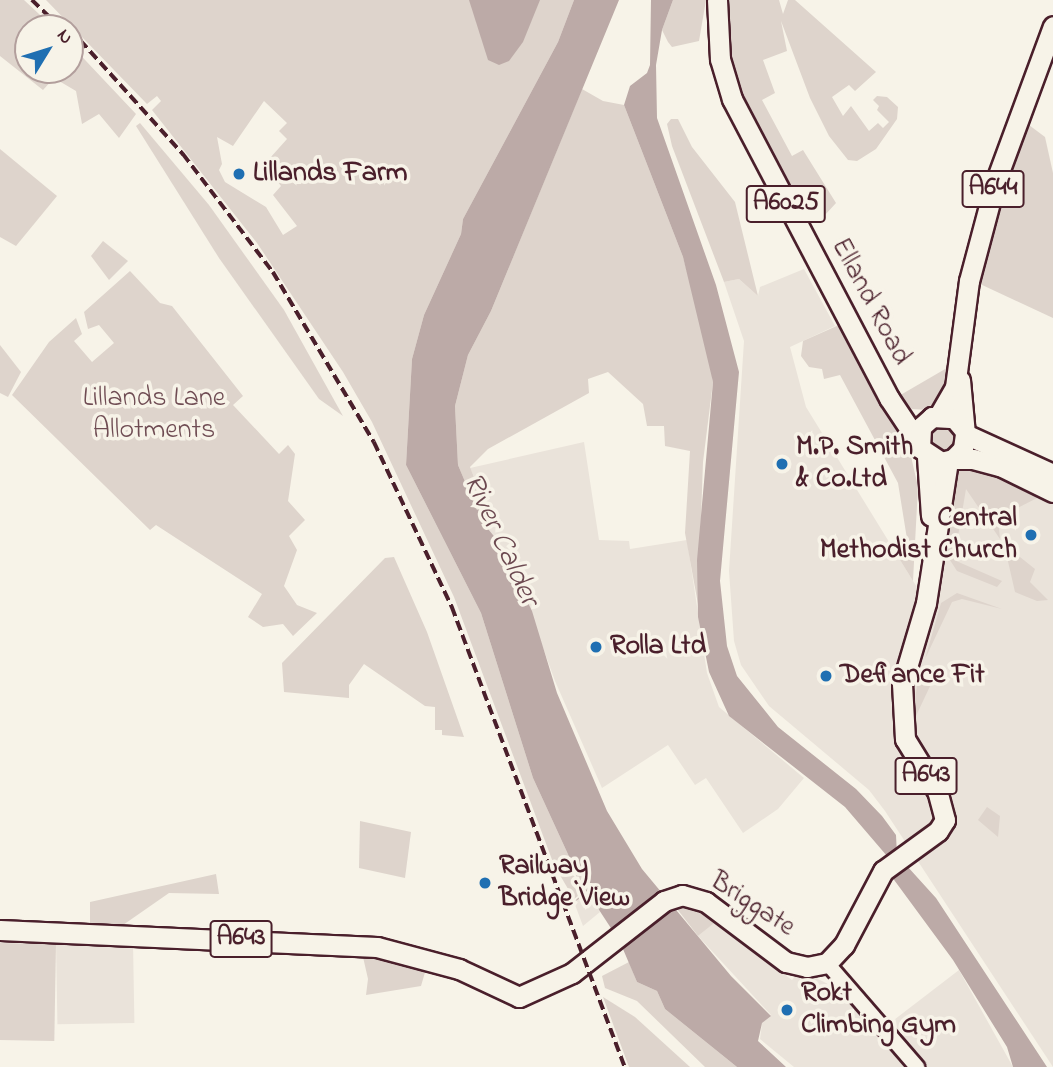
<!DOCTYPE html>
<html>
<head>
<meta charset="utf-8">
<style>
	body { margin:0 }
	#map { position:relative; width:1053px; height:1067px; overflow:hidden; background:#f7f3e8; font-family:"Indie Flower",sans-serif }
	div>[style] { position:absolute }
	.built>* { inset:0; background:#eae3da; transform-origin:0 0 }
	.green>* { inset:0; background:#ded4cc; transform-origin:0 0 }
	.round { border-radius:50% }
	.water>* { inset:0; background:#bcaaa7 }
	.roads { filter:drop-shadow(2px 0 #4a1f2b) drop-shadow(-2px 0 #4a1f2b) drop-shadow(0 2px #4a1f2b) drop-shadow(0 -2px #4a1f2b) }
	.minor>* { height:14px; margin:-7px; padding:0 7px; transform-origin:7px; border-radius:7px; background:#f7f3e8 }
	.major>* { height:19px; margin:-9.5px; padding:0 9.5px; transform-origin:9.5px; border-radius:9.5px; background:#f7f3e8 }
	.rail>* { height:3.5px; margin-top:-1.75px; transform-origin:0; background:repeating-linear-gradient(90deg,#4a1f2b 0 10px,transparent 0 15px) }
	.dots>* { width:19px; height:19px; translate:-50% -50%; box-sizing:border-box; border:4px solid #f7f3e8; border-radius:50% }
	span { translate:-50% -50%; white-space:nowrap; text-align:center; line-height:1.15; -webkit-text-stroke:7px #f7f3e8; paint-order:stroke }
	.shield-label span { padding:2px 5px; background:#f7f3e8; border:2px solid; border-radius:5px; -webkit-text-stroke-width:0 }
	.shield-label { font-size:26px; color:#4a1f2b; font-weight:700 }
	.poi-label { font-size:28px; color:#4a1f2b; font-weight:700 }
	.left { translate:0 -50%; text-align:left }
	.right { translate:-100% -50%; text-align:right }
	.street-label { font-size:28px; color:#4a1f2b }
	.park-label { font-size:28px; color:#6f4c53 }
	.water-label { font-size:30px; color:#6c4950; font-style:italic }
	.north { position:absolute; left:14px; top:14px; width:70px; height:70px; box-sizing:border-box; background:#f7f3e8; border:2px solid #b29e9c; border-radius:50%; rotate:52deg; font-size:19px; font-weight:700; line-height:28px; text-align:center; color:#4a1f2b }
	.north::after { content:''; display:block; margin:auto; width:24px; height:32px; background:#1f6fb2; clip-path:polygon(50% 0,100% 100%,50% 72%,0 100%) }
</style>
</head>
<body>
<div id="map">
	<div class="built">
		<div style="clip-path:polygon(804px 269px,835px 326px,790px 347px,806px 407px,926px 602px,948px 461px,1053px 492px,1053px 1067px,885px 811px,869px 790px,769px 706px,741px 665px,734px 641px,729px 571px,744px 341px,724px 282px,739px 279px,758px 296px,760px 287px)"></div>
		<div style="clip-path:polygon(584px 442px,599px 540px,629px 541px,630px 549px,687px 540px,707px 673px,719px 707px,804px 778px,778px 809px,743px 833px,706px 778px,695px 785px,668px 745px,602px 788px,555px 681px,521px 587px,480px 519px,479px 513px,487px 506px,470px 468px)"></div>
		<div style="clip-path:polygon(587px 893px,600px 912px,583px 926px,574px 902px)"></div>
		<div style="clip-path:polygon(715px 922px,792px 980px,797px 974px,814px 977px,840px 990px,869px 1024px,882px 1015px,890px 1023px,959px 970px,1013px 1067px,794px 1067px,760px 1039px,762px 1023px,771px 1015px,698px 936px)"></div>
		<div style="left:133px;top:942px;width:81px;height:77px;rotate:89deg"></div>
	</div>
	<div class="green">
		<div style="clip-path:polygon(0 0,24px 0,54px 28px,28px 28px,28px 70px,70px 70px,70px 44px,136px 114px,119px 138px,99px 114px,82px 124px,76px 91px,54px 78px,43px 90px,0 56px)"></div>
		<div style="clip-path:polygon(evenodd,46px 0,574px 0,558px 42px,463px 219px,461px 234px,424px 315px,412px 359px,406px 465px,481px 613px,533px 778px,572px 863px,586px 879px,588px 888px,574px 899px,554px 865px,454px 597px,372px 422px,343px 372px,257px 243px,152px 110px,161px 101px,157px 96px,147px 104px,46px 0,264px 101px,287px 123px,279px 131px,287px 139px,270px 158px,281px 169px,274px 177px,281px 186px,273px 195px,297px 226px,283px 235px,266px 207px,225px 182px,219px 170px,222px 164px,217px 137px,233px 146px,264px 101px)"></div>
		<div style="clip-path:polygon(673px 0,706px 0,699px 41px,672px 47px,668px 42px,662px 30px)"></div>
		<div style="clip-path:polygon(725px 0,779px 0,783px 14px,788px 0,795px 0,876px 72px,855px 91px,849px 85px,832px 97px,843px 116px,851px 106px,869px 131px,878px 123px,883px 128px,889px 122px,877px 110px,879px 106px,873px 100px,877px 96px,887px 97px,898px 107px,897px 119px,876px 149px,857px 161px,848px 160px,829px 136px,810px 98px,781px 21px,787px 51px,763px 60px,775px 93px,762px 100px,792px 156px,803px 150px,836px 203px,825px 215px,803px 195px,793px 201px,736px 93px,728px 65px)"></div>
		<div style="clip-path:polygon(582px 89px,603px 101px,624px 105px,683px 257px,708px 347px,713px 382px,703px 462px,698px 604px,685px 533px,690px 451px,665px 446px,664px 426px,647px 426px,643px 404px,608px 372px,588px 379px,589px 393px,488px 449px,470px 467px,486px 508px,477px 510px,458px 465px,455px 406px,468px 355px,491px 311px)"></div>
		<div style="clip-path:polygon(671px 119px,678px 119px,692px 147px,735px 202px,758px 296px,739px 279px,724px 282px,672px 146px,667px 124px)"></div>
		<div style="clip-path:polygon(140px 123px,209px 205px,284px 310px,343px 416px,319px 399px,219px 258px,136px 126px)"></div>
		<div style="clip-path:polygon(1029px 125px,1045px 137px,1053px 173px,1053px 318px,980px 284px,1008px 178px)"></div>
		<div style="clip-path:polygon(0 149px,57px 196px,16px 246px,0 237px)"></div>
		<div style="clip-path:polygon(103px 241px,128px 261px,109px 280px,91px 256px)"></div>
		<div style="clip-path:polygon(130px 271px,160px 303px,172px 306px,243px 396px,233px 405px,279px 454px,288px 445px,295px 454px,288px 501px,305px 520px,289px 536px,297px 550px,284px 586px,297px 605px,317px 613px,293px 636px,283px 624px,263px 627px,248px 617px,262px 594px,156px 525px,150px 530px,12px 395px,49px 342px,76px 318px,82px 334px,74px 341px,92px 362px,114px 343px,99px 325px,88px 329px,84px 312px)"></div>
		<div style="clip-path:polygon(839px 325px,908px 443px,918px 487px,913px 581px,892px 547px,907px 539px,898px 483px,840px 375px,824px 379px,822px 369px,809px 367px,801px 356px,803px 341px)"></div>
		<div style="clip-path:polygon(0 345px,21px 372px,8px 397px,0 393px)"></div>
		<div style="clip-path:polygon(952px 365px,942px 404px,928px 410px,912px 409px,897px 397px)"></div>
		<div class="round" style="left:930px;top:426px;width:24px;height:24px"></div>
		<div style="clip-path:polygon(973px 461px,1045px 494px,998px 518px,1000px 539px,966px 489px,954px 560px,1002px 581px,997px 587px,957px 571px,946px 554px,950px 471px)"></div>
		<div style="clip-path:polygon(1004px 544px,1013px 559px,1020px 557px,1035px 569px,1030px 582px,1048px 600px,1037px 601px,1015px 592px)"></div>
		<div style="clip-path:polygon(394px 557px,427px 632px,464px 737px,442px 735px,442px 730px,435px 730px,435px 707px,425px 706px,364px 664px,349px 685px,349px 698px,284px 692px,282px 663px,385px 558px)"></div>
		<div style="clip-path:polygon(957px 593px,1002px 609px,962px 599px,952px 602px,925px 659px,941px 603px)"></div>
		<div style="clip-path:polygon(918px 679px,931px 684px,916px 716px,917px 732px,913px 713px)"></div>
		<div style="clip-path:polygon(987px 807px,1000px 816px,998px 837px,978px 820px)"></div>
		<div style="clip-path:polygon(360px 821px,411px 832px,405px 878px,359px 868px)"></div>
		<div style="clip-path:polygon(216px 874px,219px 894px,169px 893px,123px 925px,90px 923px,90px 902px)"></div>
		<div style="clip-path:polygon(682px 904px,700px 907px,718px 920px,698px 936px,674px 905px)"></div>
		<div style="left:0;top:943px;width:56px;height:97px;rotate:1deg"></div>
		<div style="clip-path:polygon(363px 957px,398px 960px,426px 969px,421px 986px,366px 995px,368px 979px)"></div>
		<div style="clip-path:polygon(629px 962px,637px 982px,657px 991px,665px 1009px,737px 1067px,705px 1067px,637px 1001px,605px 988px,602px 976px)"></div>
		<div style="clip-path:polygon(603px 997px,635px 1017px,690px 1067px,629px 1067px)"></div>
	</div>
	<div class="water">
		<div style="clip-path:polygon(469px 0,540px 0,523px 42px,509px 61px,499px 65px,488px 60px)"></div>
		<div style="clip-path:polygon(574px 0,619px 0,491px 311px,468px 355px,455px 406px,458px 465px,477px 510px,486px 508px,479px 514px,480px 519px,497px 540px,532px 611px,557px 693px,607px 811px,642px 869px,731px 976px,771px 1016px,762px 1023px,758px 1041px,786px 1067px,737px 1067px,665px 1009px,657px 991px,637px 982px,620px 942px,588px 893px,574px 902px,588px 888px,586px 879px,572px 863px,533px 778px,481px 613px,406px 465px,412px 359px,424px 315px,461px 234px,463px 219px,558px 42px)"></div>
		<div style="clip-path:polygon(651px 0,673px 0,662px 30px,656px 65px,657px 118px,716px 285px,739px 372px,720px 581px,727px 646px,737px 676px,778px 727px,856px 789px,882px 816px,896px 835px,897px 855px,936px 898px,1047px 1067px,1013px 1067px,1007px 1047px,953px 960px,889px 873px,895px 868px,887px 856px,845px 807px,729px 716px,709px 672px,698px 617px,697px 560px,713px 382px,683px 257px,624px 105px,630px 86px,647px 73px,650px 65px)"></div>
	</div>
	<div class="roads">
		<div class="minor">
			<div style="left:827px;top:963px;width:138px;rotate:49.1deg"></div>
		</div>
		<div class="major">
			<div style="left:717px;top:0;width:59px;rotate:87.1deg"></div>
			<div style="left:720px;top:59px;width:42px;rotate:73.3deg"></div>
			<div style="left:732px;top:99px;width:338px;rotate:62.3deg"></div>
			<div style="left:889px;top:398px;width:54px;rotate:56.3deg"></div>
			<div style="left:960px;top:380px;width:54px;rotate:84.7deg"></div>
			<div style="left:965px;top:434px;width:15px;rotate:98deg"></div>
			<div style="left:963px;top:449px;width:14px;rotate:135deg"></div>
			<div style="left:953px;top:459px;width:12px;rotate:166deg"></div>
			<div style="left:941px;top:462px;width:25px;rotate:-146deg"></div>
			<div style="left:920px;top:448px;width:21px;rotate:-87deg"></div>
			<div style="left:921px;top:427px;width:15px;rotate:-42deg"></div>
			<div style="left:932px;top:417px;width:22px;rotate:3deg"></div>
			<div style="left:954px;top:418px;width:16px;rotate:50deg"></div>
			<div style="left:939px;top:415px;width:32px;rotate:-60deg"></div>
			<div style="left:955px;top:387px;width:107px;rotate:-82.5deg"></div>
			<div style="left:969px;top:281px;width:101px;rotate:-75.1deg"></div>
			<div style="left:995px;top:183px;width:167px;rotate:-69.7deg"></div>
			<div style="left:965px;top:434px;width:97px;rotate:24.4deg"></div>
			<div style="left:927px;top:457px;width:59px;rotate:86.1deg"></div>
			<div style="left:953px;top:459px;width:20px"></div>
			<div style="left:973px;top:459px;width:28px;rotate:15deg"></div>
			<div style="left:1000px;top:466px;width:59px;rotate:26.1deg"></div>
			<div style="left:0;top:930px;width:377px;rotate:2.6deg"></div>
			<div style="left:377px;top:947px;width:85px;rotate:15deg"></div>
			<div style="left:459px;top:969px;width:66px;rotate:25deg"></div>
			<div style="left:519px;top:997px;width:58px;rotate:-24.4deg"></div>
			<div style="left:572px;top:973px;width:117px;rotate:-38deg"></div>
			<div style="left:664px;top:901px;width:19px;rotate:-18deg"></div>
			<div style="left:682px;top:895px;width:25px;rotate:16deg"></div>
			<div style="left:706px;top:902px;width:100px;rotate:36.9deg"></div>
			<div style="left:786px;top:962px;width:22px;rotate:13deg"></div>
			<div style="left:807px;top:967px;width:20px;rotate:-11deg"></div>
			<div style="left:827px;top:963px;width:25px;rotate:-47deg"></div>
			<div style="left:844px;top:945px;width:84px;rotate:-62.2deg"></div>
			<div style="left:883px;top:871px;width:68px;rotate:-36deg"></div>
			<div style="left:938px;top:831px;width:13px;rotate:-58deg"></div>
			<div style="left:945px;top:820px;width:30px;rotate:-105deg"></div>
			<div style="left:937px;top:791px;width:61px;rotate:-121.6deg"></div>
			<div style="left:905px;top:739px;width:55px;rotate:-93.1deg"></div>
			<div style="left:902px;top:684px;width:84px;rotate:-73.5deg"></div>
			<div style="left:926px;top:603px;width:144px;rotate:-81.2deg"></div>
		</div>
	</div>
	<div class="rail">
		<div style="left:32px;top:0;width:40px;rotate:44deg"></div>
		<div style="left:70px;top:29px;width:169px;rotate:47.9deg"></div>
		<div style="left:183px;top:154px;width:148px;rotate:52.7deg"></div>
		<div style="left:273px;top:272px;width:198px;rotate:59.3deg"></div>
		<div style="left:374px;top:442px;width:183px;rotate:64.7deg"></div>
		<div style="left:452px;top:607px;width:491px;rotate:69.4deg"></div>
	</div>
	<div class="dots">
		<div style="left:239px;top:174px;background:#1f6fb2"></div>
		<div style="left:782px;top:464px;background:#1f6fb2"></div>
		<div style="left:1031px;top:535px;background:#1f6fb2"></div>
		<div style="left:596px;top:647px;background:#1f6fb2"></div>
		<div style="left:826px;top:676px;background:#1f6fb2"></div>
		<div style="left:485px;top:883px;background:#1f6fb2"></div>
		<div style="left:787px;top:1010px;background:#1f6fb2"></div>
	</div>
	<div class="shield-label">
		<span style="left:993px;top:189px">A644</span>
		<span style="left:786px;top:204px">A6025</span>
		<span style="left:926px;top:776px">A643</span>
		<span style="left:241px;top:939px">A643</span>
	</div>
	<div class="poi-label">
		<span class="left" style="left:253px;top:174px">Lillands Farm</span>
		<span class="left" style="left:796px;top:464px">M.P. Smith<br>&amp; Co.Ltd</span>
		<span class="right" style="left:1017px;top:535px">Central<br>Methodist Church</span>
		<span class="left" style="left:610px;top:647px">Rolla Ltd</span>
		<span class="left" style="left:840px;top:676px">Defiance Fit</span>
		<span class="left" style="left:499px;top:883px">Railway<br>Bridge View</span>
		<span class="left" style="left:801px;top:1010px">Rokt<br>Climbing Gym</span>
	</div>
	<div class="street-label">
		<span style="left:870px;top:302px;rotate:62deg">Elland Road</span>
		<span style="left:752px;top:905px;rotate:33deg">Briggate</span>
	</div>
	<div class="park-label">
		<span style="left:154px;top:415px">Lillands Lane<br>Allotments</span>
	</div>
	<div class="water-label">
		<span style="left:500px;top:540px;rotate:65deg">River Calder</span>
	</div>
	<div class="north">N</div>
</div>
</body>
</html>
